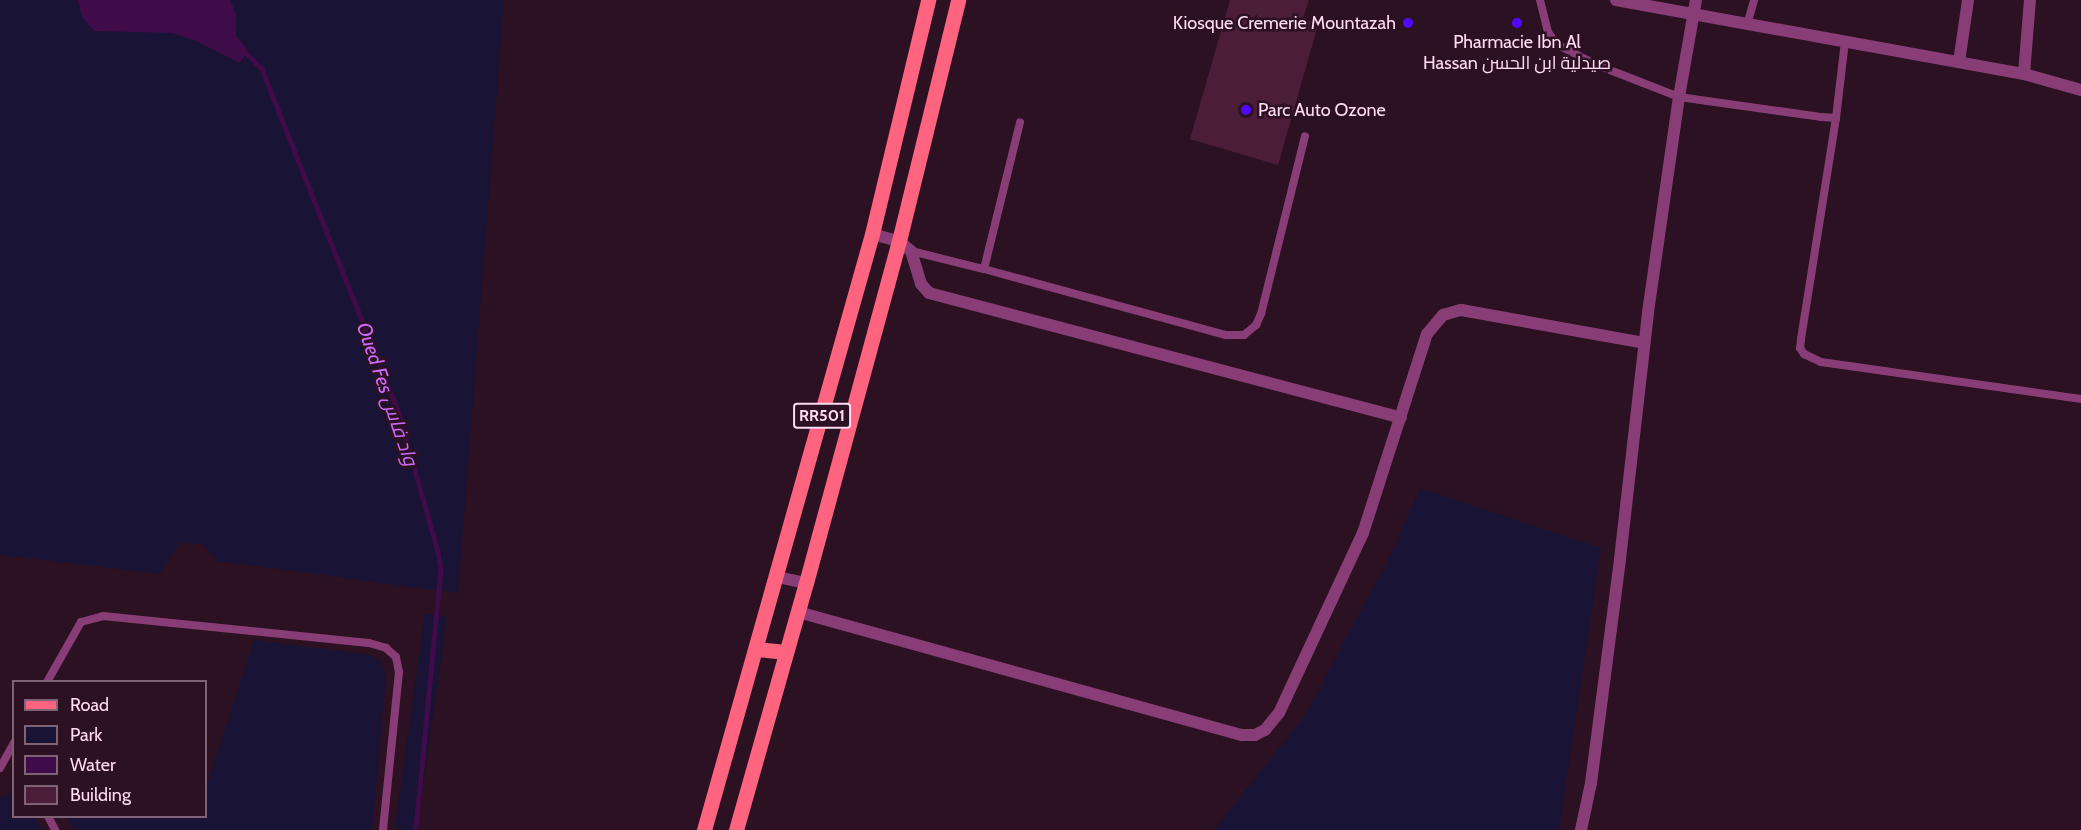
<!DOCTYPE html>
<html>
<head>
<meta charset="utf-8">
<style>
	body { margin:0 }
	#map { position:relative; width:2081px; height:830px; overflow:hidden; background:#2b1121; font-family:Cabin,Cairo,sans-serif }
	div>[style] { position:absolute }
	.green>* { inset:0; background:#191435; transform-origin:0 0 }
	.water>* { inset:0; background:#3f0b49 }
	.stream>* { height:4.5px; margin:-2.25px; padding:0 2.25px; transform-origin:2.25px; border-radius:2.25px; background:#3f0b49 }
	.building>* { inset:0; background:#4c1d39 }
	.service>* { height:8px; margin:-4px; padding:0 4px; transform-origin:4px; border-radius:4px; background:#893d77 }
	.pedestrian>* { height:12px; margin:-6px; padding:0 6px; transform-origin:6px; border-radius:6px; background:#893d77 }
	.minor>* { height:12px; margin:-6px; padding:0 6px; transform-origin:6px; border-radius:6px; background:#893d77 }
	.tertiary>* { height:12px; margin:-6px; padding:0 6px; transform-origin:6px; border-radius:6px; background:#893d77 }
	.primary>* { height:15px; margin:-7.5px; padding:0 7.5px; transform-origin:7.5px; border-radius:7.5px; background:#fe637f }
	.dots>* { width:16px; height:16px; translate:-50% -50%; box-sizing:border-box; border:3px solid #2b1121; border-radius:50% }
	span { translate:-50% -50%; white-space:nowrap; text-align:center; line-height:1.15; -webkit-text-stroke:5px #2b1121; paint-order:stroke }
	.shield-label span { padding:2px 4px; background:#2b1121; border:2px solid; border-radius:4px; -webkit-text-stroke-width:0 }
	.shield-label { font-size:16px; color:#ffdbf4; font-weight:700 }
	.poi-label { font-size:18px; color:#ffdbf4 }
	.right { translate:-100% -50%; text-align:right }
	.left { translate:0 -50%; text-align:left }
	.water-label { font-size:20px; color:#cb6afe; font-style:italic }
	.legend { position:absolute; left:12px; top:680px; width:195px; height:138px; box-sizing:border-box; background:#2b1121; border:2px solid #806275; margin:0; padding:8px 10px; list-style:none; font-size:18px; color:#ffdbf4 }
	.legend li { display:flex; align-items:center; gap:12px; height:30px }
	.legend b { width:30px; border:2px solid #806275 }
</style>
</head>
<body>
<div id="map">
	<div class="green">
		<div style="clip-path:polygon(0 0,504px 0,458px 593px,217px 561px,203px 544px,179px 543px,160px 574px,0 555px)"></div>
		<div style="clip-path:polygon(1420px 488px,1601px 548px,1559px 830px,1214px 830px,1304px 717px,1392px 552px)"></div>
		<div style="left:425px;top:614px;width:22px;height:217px;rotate:8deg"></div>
		<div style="clip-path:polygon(254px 640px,367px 654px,381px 662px,386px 677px,372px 830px,75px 830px,67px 817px,206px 816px,206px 787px)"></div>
		<div style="clip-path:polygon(9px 793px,13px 794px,14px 816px,35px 817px,43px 830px,0 830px,0 798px)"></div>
	</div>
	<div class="water">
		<div style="clip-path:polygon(78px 0,230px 0,236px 14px,236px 36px,248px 50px,240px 63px,196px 41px,172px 33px,94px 31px,82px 17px)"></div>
	</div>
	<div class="stream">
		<div style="left:244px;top:51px;width:25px;rotate:45deg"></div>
		<div style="left:262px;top:69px;width:367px;rotate:68.3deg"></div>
		<div style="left:398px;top:410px;width:147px;rotate:74.2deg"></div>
		<div style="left:438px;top:551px;width:18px;rotate:81deg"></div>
		<div style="left:441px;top:569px;width:262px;rotate:95.5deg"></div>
	</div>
	<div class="building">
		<div style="clip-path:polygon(1230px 0,1309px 0,1303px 18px,1318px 25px,1278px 165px,1190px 139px)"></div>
	</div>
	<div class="service">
		<div style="left:1540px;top:0;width:33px;rotate:76deg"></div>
		<div style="left:1548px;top:32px;width:14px;rotate:56deg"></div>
		<div style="left:1556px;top:44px;width:46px;rotate:27.1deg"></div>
		<div style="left:1597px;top:65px;width:88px;rotate:21.3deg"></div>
		<div style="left:1679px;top:97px;width:143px;rotate:8deg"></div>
		<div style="left:1821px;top:117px;width:15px;rotate:4deg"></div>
		<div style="left:1836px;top:118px;width:78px;rotate:-83.3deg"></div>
		<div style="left:1747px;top:25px;width:26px;rotate:-74deg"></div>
		<div style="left:1836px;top:118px;width:224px;rotate:99deg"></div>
		<div style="left:1801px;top:339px;width:9px;rotate:96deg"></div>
		<div style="left:1800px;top:348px;width:7px;rotate:56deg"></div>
		<div style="left:1804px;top:354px;width:19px;rotate:25deg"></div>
		<div style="left:1821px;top:362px;width:263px;rotate:8.1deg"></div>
		<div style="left:911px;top:251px;width:75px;rotate:13.9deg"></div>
		<div style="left:984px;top:269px;width:251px;rotate:15.3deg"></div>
		<div style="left:1226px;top:335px;width:18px"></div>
		<div style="left:1244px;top:335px;width:16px;rotate:-40deg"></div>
		<div style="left:1256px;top:325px;width:12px;rotate:-66deg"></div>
		<div style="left:1261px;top:314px;width:183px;rotate:-76.1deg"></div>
		<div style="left:984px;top:269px;width:151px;rotate:-76.2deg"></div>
		<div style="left:47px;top:682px;width:69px;rotate:-60.5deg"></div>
		<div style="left:81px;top:622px;width:23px;rotate:-15deg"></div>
		<div style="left:103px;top:616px;width:267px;rotate:5.8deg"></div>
		<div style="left:369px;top:643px;width:18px;rotate:16deg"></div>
		<div style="left:386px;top:648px;width:13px;rotate:42deg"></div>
		<div style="left:396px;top:657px;width:15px;rotate:79deg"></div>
		<div style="left:399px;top:672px;width:159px;rotate:95.8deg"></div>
		<div style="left:0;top:768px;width:29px;rotate:-61deg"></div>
		<div style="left:48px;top:816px;width:16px;rotate:63deg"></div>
	</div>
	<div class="pedestrian">
		<div style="left:777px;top:577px;width:30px;rotate:12deg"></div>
	</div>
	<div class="minor">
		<div style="left:1959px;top:62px;width:63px;rotate:-81.7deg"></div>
		<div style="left:2024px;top:74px;width:74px;rotate:-85.4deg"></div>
		<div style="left:872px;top:234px;width:28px;rotate:15deg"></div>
		<div style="left:899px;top:241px;width:16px;rotate:40deg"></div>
		<div style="left:911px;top:251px;width:34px;rotate:73deg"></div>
		<div style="left:921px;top:284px;width:12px;rotate:48deg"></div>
		<div style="left:929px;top:293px;width:488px;rotate:14.8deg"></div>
		<div style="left:798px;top:612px;width:461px;rotate:15.5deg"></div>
		<div style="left:1242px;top:735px;width:13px"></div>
		<div style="left:1255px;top:735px;width:11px;rotate:-27deg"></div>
		<div style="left:1265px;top:730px;width:22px;rotate:-51deg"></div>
		<div style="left:1279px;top:713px;width:199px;rotate:-65deg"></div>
		<div style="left:1363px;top:533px;width:209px;rotate:-72.2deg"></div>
		<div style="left:1427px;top:334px;width:25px;rotate:-50deg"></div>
		<div style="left:1443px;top:315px;width:19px;rotate:-16deg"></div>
		<div style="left:1461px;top:310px;width:186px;rotate:10.2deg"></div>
		<div style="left:1581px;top:830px;width:48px;rotate:-78deg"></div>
		<div style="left:1591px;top:783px;width:226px;rotate:-82.6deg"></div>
		<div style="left:1620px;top:559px;width:249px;rotate:-83.5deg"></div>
		<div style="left:1648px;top:312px;width:217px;rotate:-81.8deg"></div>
		<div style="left:1679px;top:97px;width:98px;rotate:-80.1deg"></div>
	</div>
	<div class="tertiary">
		<div style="left:1616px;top:0;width:415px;rotate:10.3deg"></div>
		<div style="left:2024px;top:74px;width:59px;rotate:15.7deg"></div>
	</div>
	<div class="primary">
		<div style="left:757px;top:649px;width:29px;rotate:6deg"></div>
		<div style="left:704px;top:830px;width:619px;rotate:-74.26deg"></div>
		<div style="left:872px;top:234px;width:241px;rotate:-76.5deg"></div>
		<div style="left:736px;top:830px;width:257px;rotate:-74.2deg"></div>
		<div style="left:806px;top:583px;width:354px;rotate:-74.8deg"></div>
		<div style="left:899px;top:241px;width:248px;rotate:-76.2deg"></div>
	</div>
	<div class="dots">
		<div style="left:1408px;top:23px;background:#5109fd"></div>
		<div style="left:1517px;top:23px;background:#5109fd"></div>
		<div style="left:1246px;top:110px;background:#5109fd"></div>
	</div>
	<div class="shield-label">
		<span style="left:822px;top:416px">RR501</span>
	</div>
	<div class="poi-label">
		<span class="right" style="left:1396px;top:23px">Kiosque Cremerie Mountazah</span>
		<span style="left:1517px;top:53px">Pharmacie Ibn Al<br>Hassan صيدلية ابن الحسن</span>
		<span class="left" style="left:1258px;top:110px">Parc Auto Ozone</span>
	</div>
	<div class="water-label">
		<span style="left:387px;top:394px;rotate:71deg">Oued Fes واد فاس</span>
	</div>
	<ul class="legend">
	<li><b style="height:8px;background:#fe637f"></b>Road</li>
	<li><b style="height:16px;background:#191435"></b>Park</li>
	<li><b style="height:16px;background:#3f0b49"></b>Water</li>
	<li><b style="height:16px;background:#4c1d39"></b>Building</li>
	</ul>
</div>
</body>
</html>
